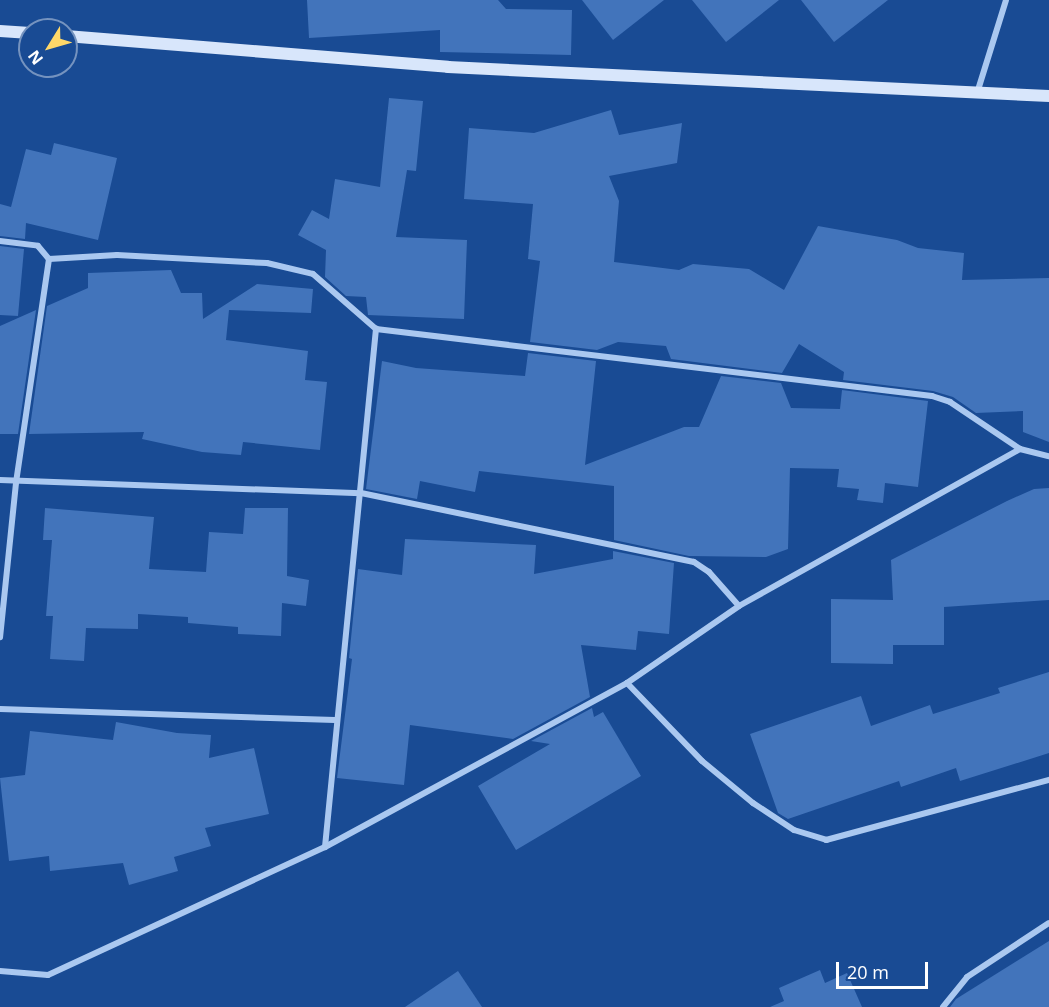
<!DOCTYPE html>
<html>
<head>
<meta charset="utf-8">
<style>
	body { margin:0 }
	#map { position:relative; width:1049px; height:1007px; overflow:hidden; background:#194b94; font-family:"Open Sans",sans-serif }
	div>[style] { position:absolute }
	.building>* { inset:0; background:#4274bb }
	.street>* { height:6px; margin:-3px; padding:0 3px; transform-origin:3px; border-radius:3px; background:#aac8f0 }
	.secondary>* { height:12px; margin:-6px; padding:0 6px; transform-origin:6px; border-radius:6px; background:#d8e6fb }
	span { translate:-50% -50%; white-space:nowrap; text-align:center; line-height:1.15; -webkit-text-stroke:6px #194b94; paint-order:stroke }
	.north { position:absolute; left:18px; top:18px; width:60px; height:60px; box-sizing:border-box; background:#194b94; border:2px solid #7593bf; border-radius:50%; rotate:233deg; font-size:16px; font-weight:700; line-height:24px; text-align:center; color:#fff }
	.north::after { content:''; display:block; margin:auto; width:21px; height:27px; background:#ffd869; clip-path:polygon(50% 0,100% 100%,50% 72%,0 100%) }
	.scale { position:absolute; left:836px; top:962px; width:92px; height:27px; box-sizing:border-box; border:3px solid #fff; border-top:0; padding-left:8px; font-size:18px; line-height:21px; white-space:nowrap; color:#fff; -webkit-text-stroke:4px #194b94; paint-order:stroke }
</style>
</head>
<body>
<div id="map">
	<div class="building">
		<div style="clip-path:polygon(307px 0,498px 0,506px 9px,572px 10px,571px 55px,440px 52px,440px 30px,309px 38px)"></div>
		<div style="clip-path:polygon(582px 0,664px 0,613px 40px)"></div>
		<div style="clip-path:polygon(692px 0,779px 0,726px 42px)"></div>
		<div style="clip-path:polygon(801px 0,888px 0,834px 42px)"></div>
		<div style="clip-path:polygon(389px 98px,423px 101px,416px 171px,407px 170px,396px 237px,467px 240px,464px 319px,368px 315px,366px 297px,346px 296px,325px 277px,326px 250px,298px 235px,312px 210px,329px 219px,335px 179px,380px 187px)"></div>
		<div style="clip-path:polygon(611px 110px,619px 135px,682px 123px,677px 163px,609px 176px,619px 201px,614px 262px,679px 270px,693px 264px,749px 269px,784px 290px,818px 226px,897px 240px,918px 248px,964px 253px,962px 280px,1049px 278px,1049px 442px,1023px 432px,1023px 411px,976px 413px,953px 397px,933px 391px,843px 380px,844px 372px,799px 344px,782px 373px,671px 359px,666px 346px,618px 342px,597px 350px,530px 342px,540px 261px,528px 259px,533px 204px,464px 199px,469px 128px,534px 133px)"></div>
		<div style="clip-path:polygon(54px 143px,117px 158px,98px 240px,26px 223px,25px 239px,0 236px,0 204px,11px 207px,26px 149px,51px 155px)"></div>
		<div style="clip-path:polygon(0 246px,24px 249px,18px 316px,0 315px)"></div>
		<div style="clip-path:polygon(171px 270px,181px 293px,202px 293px,203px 319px,257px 284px,313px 289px,311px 313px,229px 310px,226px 340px,308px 351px,305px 380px,327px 382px,320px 450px,243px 442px,241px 455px,202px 452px,142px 439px,144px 432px,29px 434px,47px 306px,88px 288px,88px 273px)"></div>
		<div style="clip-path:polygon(36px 310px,18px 434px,0 434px,0 326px)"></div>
		<div style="clip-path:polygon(528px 353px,596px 361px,585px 465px,684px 427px,699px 427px,721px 376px,781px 383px,791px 408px,840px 409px,842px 390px,928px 401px,918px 487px,885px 483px,883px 503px,857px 500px,859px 489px,837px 487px,839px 469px,790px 468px,788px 549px,766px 557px,689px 556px,614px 540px,614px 486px,479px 471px,475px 492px,420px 481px,417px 499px,366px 489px,382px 361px,416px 368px,525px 376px)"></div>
		<div style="clip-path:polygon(1049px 488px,1049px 600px,944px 607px,944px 645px,893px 645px,893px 664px,831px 663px,831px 599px,893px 600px,891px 560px,1007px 501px,1034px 489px)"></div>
		<div style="clip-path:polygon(45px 508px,154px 517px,149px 569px,206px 572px,209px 532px,243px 534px,245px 508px,288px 508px,287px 576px,309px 580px,306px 606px,282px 603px,281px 636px,238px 634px,238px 627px,188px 623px,188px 617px,138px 614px,138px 629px,86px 628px,84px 661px,50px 659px,53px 616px,46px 616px,52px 540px,43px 540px)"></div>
		<div style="clip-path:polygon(405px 539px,536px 545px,534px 574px,613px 559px,613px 551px,674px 563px,669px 634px,638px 631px,636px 650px,581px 645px,590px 697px,513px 739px,410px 725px,404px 785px,337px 778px,352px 659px,349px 658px,358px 569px,402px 575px)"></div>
		<div style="clip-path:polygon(1049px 672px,1049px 753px,960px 781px,956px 768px,901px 787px,899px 781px,788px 819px,778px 813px,750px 734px,861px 696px,871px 726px,930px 705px,933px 714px,1000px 693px,998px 688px)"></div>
		<div style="clip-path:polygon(592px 708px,594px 717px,603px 712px,641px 776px,516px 850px,478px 786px,550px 744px,531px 741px)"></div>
		<div style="clip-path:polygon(116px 722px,177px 733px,211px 735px,209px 758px,254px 748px,269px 814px,205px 828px,211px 846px,174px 857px,178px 871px,129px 885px,123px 863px,50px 871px,49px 856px,9px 861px,0 778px,25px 775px,30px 731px,113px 740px)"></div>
		<div style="clip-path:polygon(1049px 941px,1049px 1007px,950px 1007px,956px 999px)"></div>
		<div style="clip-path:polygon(820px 970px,825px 983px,847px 973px,862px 1007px,770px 1007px,784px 1001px,779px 988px)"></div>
		<div style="clip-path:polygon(458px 971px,482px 1007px,405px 1007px)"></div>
	</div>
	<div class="street">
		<div style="left:978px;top:90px;width:94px;rotate:-72.7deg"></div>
		<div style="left:0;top:241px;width:38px;rotate:7deg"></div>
		<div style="left:38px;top:246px;width:17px;rotate:50deg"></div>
		<div style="left:49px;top:259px;width:226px;rotate:98.4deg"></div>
		<div style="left:16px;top:483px;width:155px;rotate:95.9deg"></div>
		<div style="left:49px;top:259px;width:68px;rotate:-3.4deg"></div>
		<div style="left:117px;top:255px;width:150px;rotate:3.1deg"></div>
		<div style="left:267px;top:263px;width:47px;rotate:13.4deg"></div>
		<div style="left:313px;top:274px;width:84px;rotate:41.1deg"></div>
		<div style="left:376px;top:329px;width:560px;rotate:6.87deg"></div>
		<div style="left:932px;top:396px;width:19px;rotate:18deg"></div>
		<div style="left:950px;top:402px;width:84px;rotate:33.9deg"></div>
		<div style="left:1020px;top:449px;width:30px;rotate:14deg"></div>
		<div style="left:0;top:480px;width:361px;rotate:2.1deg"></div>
		<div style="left:361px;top:493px;width:340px;rotate:11.7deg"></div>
		<div style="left:694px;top:562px;width:18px;rotate:34deg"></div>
		<div style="left:709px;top:572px;width:45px;rotate:48.6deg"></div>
		<div style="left:627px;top:683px;width:108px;rotate:46.1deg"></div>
		<div style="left:702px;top:761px;width:66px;rotate:39.5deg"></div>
		<div style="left:753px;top:803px;width:49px;rotate:33.4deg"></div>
		<div style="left:794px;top:830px;width:34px;rotate:17deg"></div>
		<div style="left:826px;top:840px;width:231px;rotate:-15.1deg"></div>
		<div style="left:0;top:709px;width:335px;rotate:1.9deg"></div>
		<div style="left:325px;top:847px;width:521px;rotate:-84.38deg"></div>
		<div style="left:0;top:971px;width:48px;rotate:4.8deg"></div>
		<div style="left:48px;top:975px;width:305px;rotate:-24.8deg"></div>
		<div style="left:325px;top:847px;width:344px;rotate:-28.5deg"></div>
		<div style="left:627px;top:683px;width:136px;rotate:-34.5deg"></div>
		<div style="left:739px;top:606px;width:322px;rotate:-29.2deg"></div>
		<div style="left:943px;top:1007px;width:38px;rotate:-51deg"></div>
		<div style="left:967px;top:977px;width:98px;rotate:-33.4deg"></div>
	</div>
	<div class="secondary">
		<div style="left:0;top:31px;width:30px;rotate:4deg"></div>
		<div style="left:66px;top:36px;width:383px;rotate:4.6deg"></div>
		<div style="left:448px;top:67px;width:602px;rotate:2.76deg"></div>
	</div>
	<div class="north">N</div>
	<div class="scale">20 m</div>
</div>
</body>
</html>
